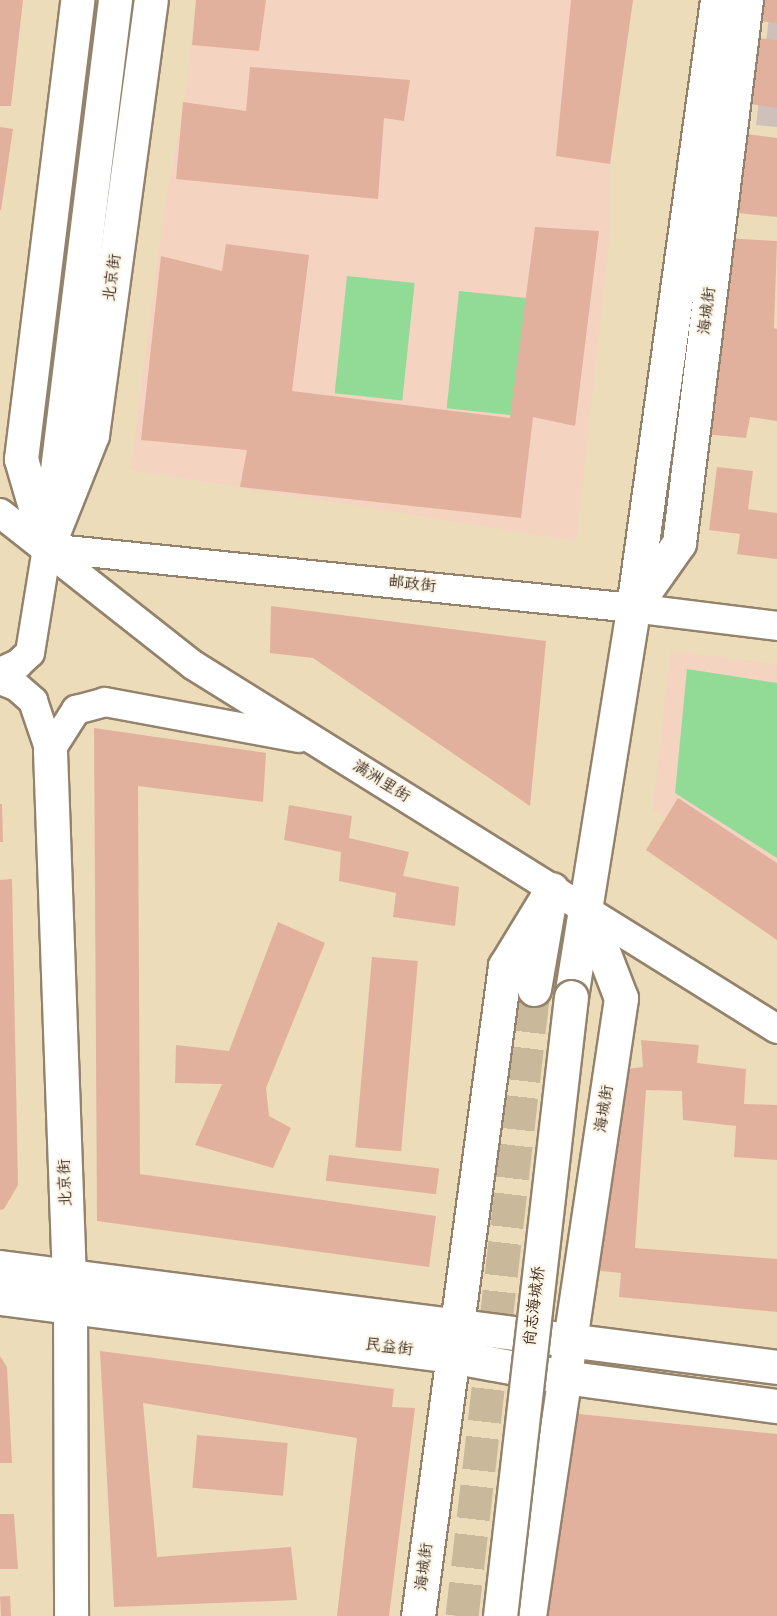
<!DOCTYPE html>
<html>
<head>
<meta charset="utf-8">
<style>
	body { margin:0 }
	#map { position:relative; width:777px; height:1616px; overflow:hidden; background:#eddcb9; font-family:Kalam,"LXGW WenKai TC",sans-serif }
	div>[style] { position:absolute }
	.built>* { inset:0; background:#f4d3c1 }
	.industrial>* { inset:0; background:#d0c0bc }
	.green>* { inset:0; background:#92db97; transform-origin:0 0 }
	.building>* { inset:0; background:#e2b19d; transform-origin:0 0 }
	.major-tunnel>* { height:33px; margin-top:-16.5px; transform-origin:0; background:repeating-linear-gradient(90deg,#c9b89a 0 33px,transparent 0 49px) }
	.roads { filter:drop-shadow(2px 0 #94836c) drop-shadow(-2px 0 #94836c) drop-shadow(0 2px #94836c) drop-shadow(0 -2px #94836c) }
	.minor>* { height:28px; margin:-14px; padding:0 14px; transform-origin:14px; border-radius:14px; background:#fff }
	.major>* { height:33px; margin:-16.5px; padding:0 16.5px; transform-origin:16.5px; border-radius:16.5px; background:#fff }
	.bridges { filter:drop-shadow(2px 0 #94836c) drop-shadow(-2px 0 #94836c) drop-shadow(0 2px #94836c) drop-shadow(0 -2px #94836c) }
	.major-bridge>* { height:33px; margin:-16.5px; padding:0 16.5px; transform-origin:16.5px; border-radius:16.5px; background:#fff }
	span { translate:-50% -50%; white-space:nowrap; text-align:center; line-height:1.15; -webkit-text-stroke:4.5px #fcf5e5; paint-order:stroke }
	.street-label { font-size:16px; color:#3b2a1e }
</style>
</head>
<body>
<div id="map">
	<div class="built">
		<div style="clip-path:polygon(196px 0,633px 0,610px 164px,610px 230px,576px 541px,131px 470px,163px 217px,186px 93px)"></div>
		<div style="clip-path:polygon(671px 651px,777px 664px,777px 887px,653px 809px)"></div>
	</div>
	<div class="industrial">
		<div style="clip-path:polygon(771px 0,777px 0,777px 127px,756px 125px)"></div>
	</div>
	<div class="green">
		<div style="left:347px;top:276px;width:68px;height:118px;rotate:6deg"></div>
		<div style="left:459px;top:291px;width:68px;height:118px;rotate:6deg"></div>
		<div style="clip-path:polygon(687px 669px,777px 683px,777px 858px,675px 793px)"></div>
	</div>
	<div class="building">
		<div style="clip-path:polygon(0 0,23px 0,11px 106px,0 106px)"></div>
		<div style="clip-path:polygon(196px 0,266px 0,259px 51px,192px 45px)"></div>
		<div style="clip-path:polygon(571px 0,633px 0,610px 164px,556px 156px)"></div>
		<div style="clip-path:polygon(753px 0,777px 0,777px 23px,751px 20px)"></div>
		<div style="clip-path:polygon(757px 38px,777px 40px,777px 108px,750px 104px)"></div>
		<div style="clip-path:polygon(250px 67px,410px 80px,404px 121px,384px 118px,378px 199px,176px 179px,183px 102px,246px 111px)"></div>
		<div style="clip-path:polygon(0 127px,13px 129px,1px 210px,0 210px)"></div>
		<div style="clip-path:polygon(738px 133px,777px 138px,777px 217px,728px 212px)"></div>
		<div style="clip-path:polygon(535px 227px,599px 231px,575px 426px,533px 417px,521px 518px,240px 487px,247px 450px,141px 440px,161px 256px,222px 271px,226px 244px,309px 255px,292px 391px,510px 418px)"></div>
		<div style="clip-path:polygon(724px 238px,777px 241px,774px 328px,777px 329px,777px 421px,750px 417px,746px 438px,704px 434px)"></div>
		<div style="clip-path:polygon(717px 467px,753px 471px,748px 509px,777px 513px,777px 559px,737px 554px,740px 534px,709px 530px)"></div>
		<div style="clip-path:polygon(271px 606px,546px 641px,530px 806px,313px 658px,270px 653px)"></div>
		<div style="clip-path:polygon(94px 728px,266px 753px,263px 802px,138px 786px,140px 1174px,436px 1216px,429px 1267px,97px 1221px)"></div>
		<div style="clip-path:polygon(678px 798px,777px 863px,777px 940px,646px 850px)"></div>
		<div style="clip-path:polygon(0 804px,2px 804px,3px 842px,0 842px)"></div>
		<div style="clip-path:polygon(289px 805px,352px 816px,349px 838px,409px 852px,403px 876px,459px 887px,455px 926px,393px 917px,396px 893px,339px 881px,341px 852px,284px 840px)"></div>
		<div style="clip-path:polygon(12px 879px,18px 1185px,4px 1209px,0 1210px,0 880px)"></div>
		<div style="clip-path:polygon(278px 922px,325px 943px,266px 1088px,269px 1116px,291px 1128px,273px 1168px,195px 1145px,222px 1084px,175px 1083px,176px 1045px,229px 1051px)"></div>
		<div style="left:372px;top:957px;width:46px;height:191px;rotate:5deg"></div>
		<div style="clip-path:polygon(641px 1040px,699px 1045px,697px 1063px,746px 1069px,744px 1104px,777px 1105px,777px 1160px,734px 1157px,736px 1126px,683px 1120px,682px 1091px,646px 1090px,635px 1248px,777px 1259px,777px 1312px,619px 1297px,621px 1273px,591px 1270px,618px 1070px,643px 1067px)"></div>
		<div style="left:329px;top:1155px;width:111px;height:26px;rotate:7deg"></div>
		<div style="clip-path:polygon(100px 1351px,394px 1389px,392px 1407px,415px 1408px,389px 1616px,337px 1616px,357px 1438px,143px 1403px,157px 1557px,291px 1547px,297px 1600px,114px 1607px)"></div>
		<div style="clip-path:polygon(0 1356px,7px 1367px,12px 1463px,0 1463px)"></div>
		<div style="clip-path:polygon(569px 1413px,777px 1434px,777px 1616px,537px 1616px)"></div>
		<div style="left:197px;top:1435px;width:91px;height:53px;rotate:5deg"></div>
		<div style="clip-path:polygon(0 1514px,14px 1514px,18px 1569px,0 1569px)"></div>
		<div style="left:10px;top:1596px;width:20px;height:10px;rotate:87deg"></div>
	</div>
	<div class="major-tunnel">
		<div style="left:462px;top:1616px;width:631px;rotate:-83.45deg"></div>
	</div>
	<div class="roads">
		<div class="minor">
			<div style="left:0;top:513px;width:246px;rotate:38.2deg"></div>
			<div style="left:193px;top:665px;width:688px;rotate:31.93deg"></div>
			<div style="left:0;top:672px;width:20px;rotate:-24deg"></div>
			<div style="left:18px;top:664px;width:16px;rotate:-43deg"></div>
			<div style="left:30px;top:653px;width:106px;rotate:-80.8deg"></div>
			<div style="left:47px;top:548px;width:589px;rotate:5.85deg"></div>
			<div style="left:633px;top:608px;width:145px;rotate:7.1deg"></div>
			<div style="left:0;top:680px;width:17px;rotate:21deg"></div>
			<div style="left:16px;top:686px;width:23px;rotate:41deg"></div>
			<div style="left:33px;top:701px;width:53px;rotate:71.2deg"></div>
			<div style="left:50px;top:751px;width:49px;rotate:-57.6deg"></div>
			<div style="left:76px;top:710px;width:30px;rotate:-15deg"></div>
			<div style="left:105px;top:702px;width:197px;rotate:10.5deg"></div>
		</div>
		<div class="major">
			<div style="left:53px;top:502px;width:506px;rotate:-82.96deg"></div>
			<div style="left:47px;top:548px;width:122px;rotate:-68.3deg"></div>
			<div style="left:92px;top:435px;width:439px;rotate:-82.3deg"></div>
			<div style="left:47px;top:548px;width:93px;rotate:-106.3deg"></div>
			<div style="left:21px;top:459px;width:462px;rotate:-83deg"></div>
			<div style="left:636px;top:604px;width:75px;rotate:-54.8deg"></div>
			<div style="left:679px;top:543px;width:547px;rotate:-82.97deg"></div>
			<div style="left:50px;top:751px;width:555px;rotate:87.94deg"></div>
			<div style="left:70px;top:1306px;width:310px;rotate:89.8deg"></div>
			<div style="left:534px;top:989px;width:82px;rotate:-80.2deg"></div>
			<div style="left:571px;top:997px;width:394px;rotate:-80.9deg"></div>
			<div style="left:633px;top:608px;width:614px;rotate:-82.13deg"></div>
			<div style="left:0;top:1267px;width:783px;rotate:7.33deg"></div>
			<div style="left:0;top:1298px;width:455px;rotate:7.3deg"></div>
			<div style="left:451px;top:1356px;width:115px;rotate:10.5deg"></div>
			<div style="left:564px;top:1377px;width:215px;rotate:7.8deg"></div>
			<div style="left:418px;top:1616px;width:656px;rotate:-82.38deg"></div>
			<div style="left:505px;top:966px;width:90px;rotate:-58.6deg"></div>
			<div style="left:529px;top:1616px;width:625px;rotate:-81.53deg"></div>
			<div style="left:621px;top:998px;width:94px;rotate:-111.1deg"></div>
		</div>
	</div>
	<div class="bridges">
		<div class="major-bridge">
			<div style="left:500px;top:1616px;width:623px;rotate:-83.46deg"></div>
		</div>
	</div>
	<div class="street-label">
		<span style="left:113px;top:278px;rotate:-82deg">北京街</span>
		<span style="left:708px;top:311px;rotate:-83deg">海城街</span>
		<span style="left:412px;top:585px;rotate:6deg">邮政街</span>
		<span style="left:381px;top:782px;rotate:32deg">满洲里街</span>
		<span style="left:605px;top:1109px;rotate:-81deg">海城街</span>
		<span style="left:66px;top:1183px;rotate:-92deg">北京街</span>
		<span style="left:535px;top:1306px;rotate:-83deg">尚志海城桥</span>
		<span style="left:389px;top:1348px;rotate:7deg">民益街</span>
		<span style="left:425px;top:1567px;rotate:-83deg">海城街</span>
	</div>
</div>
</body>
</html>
